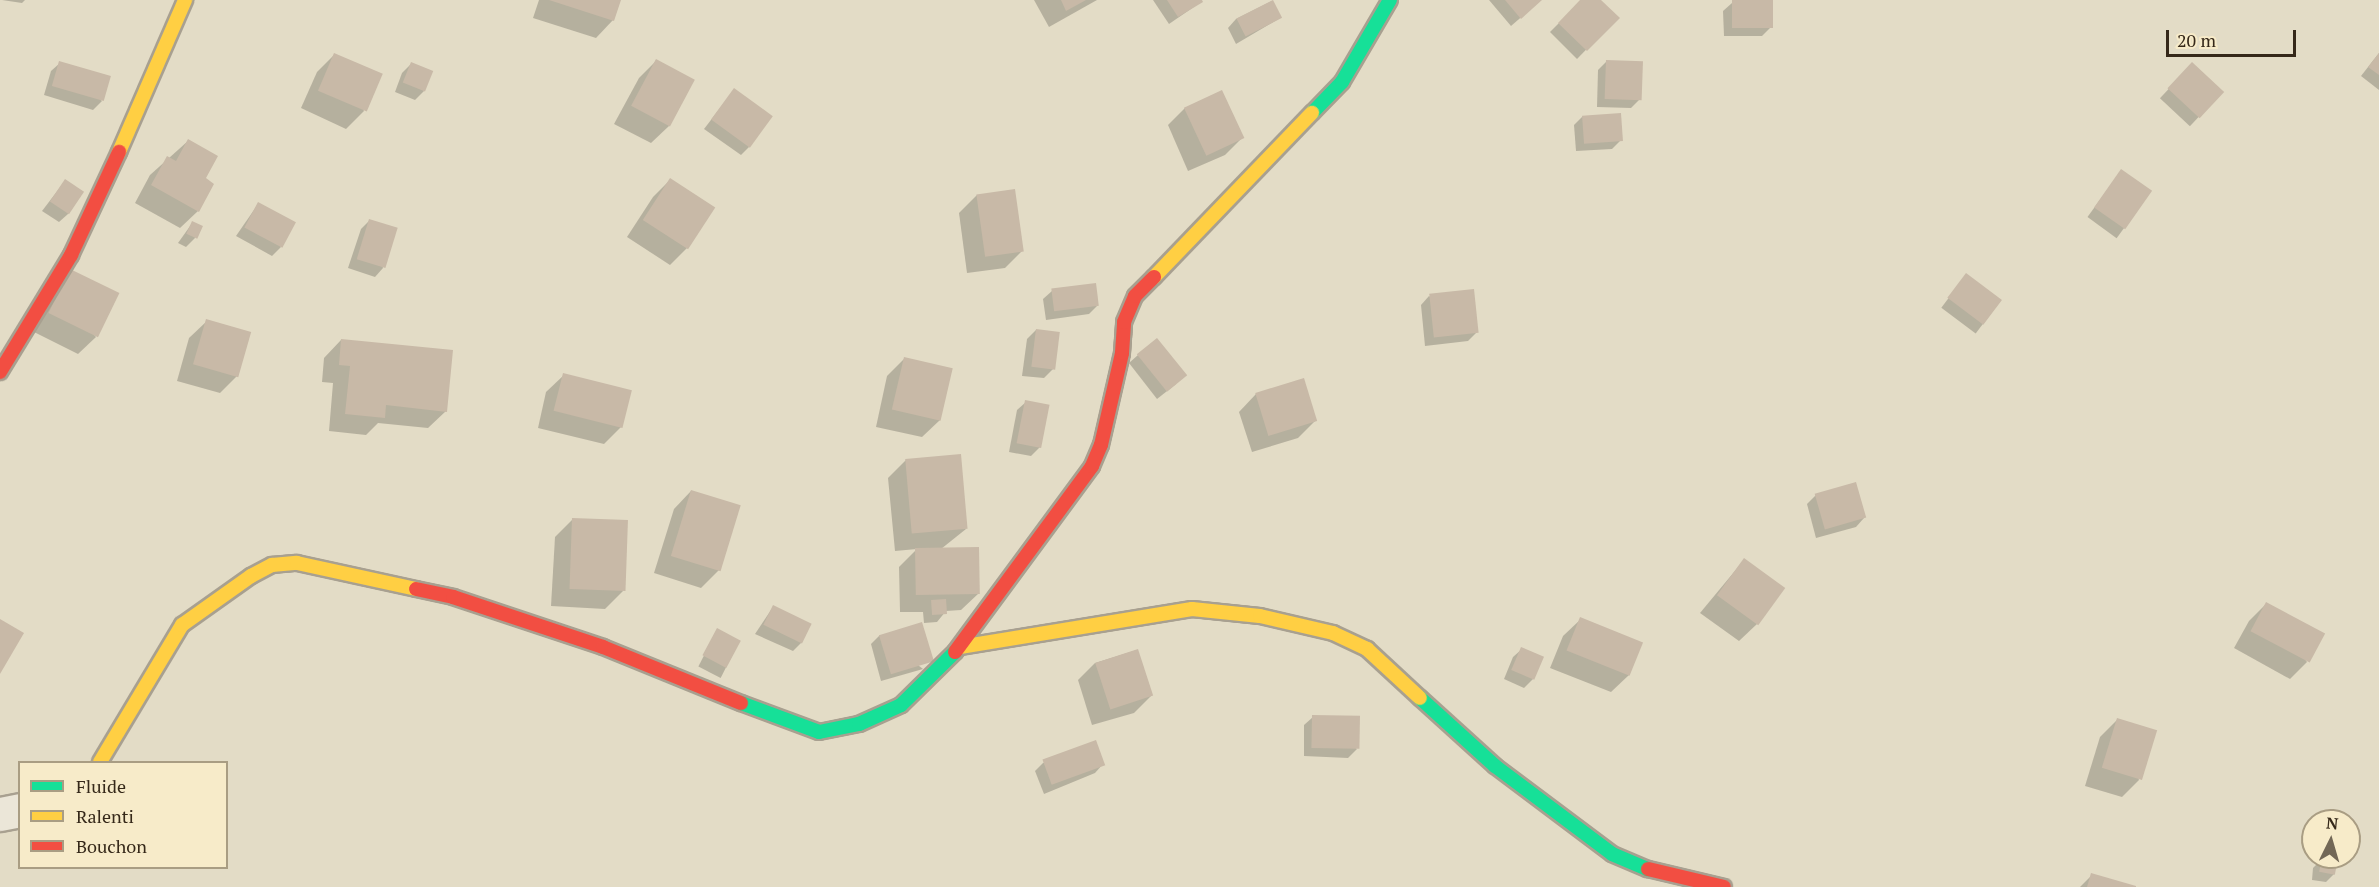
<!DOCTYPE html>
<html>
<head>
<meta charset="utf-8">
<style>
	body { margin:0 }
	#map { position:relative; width:2379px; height:887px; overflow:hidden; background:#e3dcc6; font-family:"PT Serif",serif }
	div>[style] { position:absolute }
	.shadow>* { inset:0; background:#0003; transform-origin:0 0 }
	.building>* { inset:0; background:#c8b9a7; transform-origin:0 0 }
	.roads { filter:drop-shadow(2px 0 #a8a090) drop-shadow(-2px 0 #a8a090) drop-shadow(0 2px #a8a090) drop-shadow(0 -2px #a8a090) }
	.street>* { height:33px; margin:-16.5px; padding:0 16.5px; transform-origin:16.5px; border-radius:16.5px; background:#ebe6d8 }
	.fast>* { height:14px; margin:-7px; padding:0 7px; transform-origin:7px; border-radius:7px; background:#16e098 }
	.slow>* { height:14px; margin:-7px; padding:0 7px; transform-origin:7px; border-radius:7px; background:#ffcf43 }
	.jam>* { height:14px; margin:-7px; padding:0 7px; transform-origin:7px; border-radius:7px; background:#f24e42 }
	span { translate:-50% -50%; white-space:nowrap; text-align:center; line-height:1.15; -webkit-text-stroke:4.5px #f7ebc9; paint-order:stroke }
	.legend { position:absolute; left:18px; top:761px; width:210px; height:108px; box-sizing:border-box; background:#f7ebc9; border:2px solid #a99d83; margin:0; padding:8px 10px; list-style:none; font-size:18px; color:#352819 }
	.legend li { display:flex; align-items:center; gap:12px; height:30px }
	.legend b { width:30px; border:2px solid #a99d83 }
	.north { position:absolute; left:2301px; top:809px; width:60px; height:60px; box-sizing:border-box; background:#f7ebc9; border:2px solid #a99d83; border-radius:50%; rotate:5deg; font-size:16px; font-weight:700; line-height:24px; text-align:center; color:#352819 }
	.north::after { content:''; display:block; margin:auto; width:21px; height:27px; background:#726756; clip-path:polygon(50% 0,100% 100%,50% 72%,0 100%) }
	.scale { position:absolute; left:2166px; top:30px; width:130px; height:27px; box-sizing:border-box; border:3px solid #352819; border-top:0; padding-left:8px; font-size:18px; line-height:21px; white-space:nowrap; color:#352819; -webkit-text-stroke:4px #f7ebc9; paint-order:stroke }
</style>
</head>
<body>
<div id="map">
	<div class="shadow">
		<div style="clip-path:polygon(2px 0,25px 0,22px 3px)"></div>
		<div style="clip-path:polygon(539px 0,619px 0,613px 20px,596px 38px,533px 18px)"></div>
		<div style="clip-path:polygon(1034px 0,1097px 0,1049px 27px)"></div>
		<div style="clip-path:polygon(1153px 0,1200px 0,1201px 2px,1169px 24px)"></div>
		<div style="clip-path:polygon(1489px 0,1541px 0,1511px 26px)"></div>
		<div style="clip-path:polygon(1582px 0,1599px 0,1617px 18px,1577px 59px,1550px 32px)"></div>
		<div style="clip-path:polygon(1272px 1px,1280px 18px,1236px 44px,1228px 28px,1236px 19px)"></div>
		<div style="clip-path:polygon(1732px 3px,1771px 27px,1762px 36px,1724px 36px,1723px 11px)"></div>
		<div style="clip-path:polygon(2379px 53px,2379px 90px,2361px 76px)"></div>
		<div style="clip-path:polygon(335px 54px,364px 111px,346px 129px,301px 108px,317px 72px)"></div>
		<div style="clip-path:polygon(656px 61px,669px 126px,651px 143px,614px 124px,639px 78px)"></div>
		<div style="clip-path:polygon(1606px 62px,1640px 99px,1631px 108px,1597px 107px,1598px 70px)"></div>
		<div style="clip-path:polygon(60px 63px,102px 101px,93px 110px,44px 95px,51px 71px)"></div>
		<div style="clip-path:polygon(411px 64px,424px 91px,415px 100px,395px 92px,402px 73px)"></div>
		<div style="left:2192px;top:64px;width:41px;height:47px;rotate:43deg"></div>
		<div style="clip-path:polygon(734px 90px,749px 147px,741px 155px,704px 129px)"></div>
		<div style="clip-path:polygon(1185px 108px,1242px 138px,1225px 155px,1188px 171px,1168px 125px)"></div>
		<div style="clip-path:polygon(1583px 116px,1621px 140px,1612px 149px,1576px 151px,1574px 125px)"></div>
		<div style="clip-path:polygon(188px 141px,204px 179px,198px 211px,180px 228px,135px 203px,150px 175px)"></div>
		<div style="left:2121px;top:171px;width:36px;height:57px;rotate:36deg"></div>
		<div style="clip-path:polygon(670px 180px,687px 248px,670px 265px,627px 237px,653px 197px)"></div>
		<div style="clip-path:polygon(65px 181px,68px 214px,59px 222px,42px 211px)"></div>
		<div style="clip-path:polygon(977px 195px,1022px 251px,1005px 268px,967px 273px,959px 213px)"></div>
		<div style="clip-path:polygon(258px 204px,281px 247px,272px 256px,236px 236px)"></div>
		<div style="clip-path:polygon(370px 220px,383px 268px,375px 277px,348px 268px,361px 229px)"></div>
		<div style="clip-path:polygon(193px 222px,195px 238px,186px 247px,178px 243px)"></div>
		<div style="left:1966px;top:275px;width:43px;height:41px;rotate:37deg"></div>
		<div style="clip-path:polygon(53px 288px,96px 337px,78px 354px,32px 331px)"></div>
		<div style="clip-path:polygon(1052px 291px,1098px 305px,1089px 314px,1046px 320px,1043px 299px)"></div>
		<div style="clip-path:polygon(1429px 296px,1477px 332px,1468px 341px,1425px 346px,1421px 305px)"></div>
		<div style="clip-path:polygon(207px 321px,237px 376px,220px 393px,177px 381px,189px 338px)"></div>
		<div style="clip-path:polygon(1036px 330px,1053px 369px,1044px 378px,1022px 376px,1027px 339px)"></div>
		<div style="clip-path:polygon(341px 340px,446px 411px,428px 428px,378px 423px,366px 435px,329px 431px,333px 383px,322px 382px,324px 358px)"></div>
		<div style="clip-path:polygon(1138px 355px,1176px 384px,1157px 399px,1129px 363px)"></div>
		<div style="clip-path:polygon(904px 359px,940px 420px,922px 437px,876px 427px,887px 376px)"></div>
		<div style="clip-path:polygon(564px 375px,621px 427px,604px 444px,538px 428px,546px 392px)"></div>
		<div style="clip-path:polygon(1256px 394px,1315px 421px,1298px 438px,1252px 452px,1239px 412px)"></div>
		<div style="clip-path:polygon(1026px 402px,1040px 447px,1031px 456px,1009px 452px,1017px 410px)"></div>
		<div style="clip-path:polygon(906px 460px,966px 529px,941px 549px,979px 593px,961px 610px,946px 611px,937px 622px,924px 623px,923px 612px,900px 612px,899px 567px,917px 549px,895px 551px,888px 478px)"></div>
		<div style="clip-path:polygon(691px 491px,719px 570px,701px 588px,654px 573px,674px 509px)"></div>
		<div style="clip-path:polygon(1816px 495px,1864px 518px,1856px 527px,1816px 538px,1807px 504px)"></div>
		<div style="clip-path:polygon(573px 519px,623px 591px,605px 609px,551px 606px,555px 537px)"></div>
		<div style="clip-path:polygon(1744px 560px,1757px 624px,1739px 641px,1700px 613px)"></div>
		<div style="clip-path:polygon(2266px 604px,2307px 662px,2290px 679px,2234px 648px,2249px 621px)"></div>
		<div style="clip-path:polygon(773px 607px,802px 642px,793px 651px,755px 634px)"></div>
		<div style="clip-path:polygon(1581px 619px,1629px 675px,1611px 692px,1550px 668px,1563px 636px)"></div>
		<div style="left:717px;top:630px;width:25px;height:41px;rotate:27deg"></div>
		<div style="clip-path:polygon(880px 635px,923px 669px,881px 681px,871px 644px)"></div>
		<div style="clip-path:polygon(1522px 649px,1533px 679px,1524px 688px,1504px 679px,1513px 657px)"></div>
		<div style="clip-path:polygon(1137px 650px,1151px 696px,1134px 713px,1092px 725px,1078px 680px,1095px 663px)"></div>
		<div style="clip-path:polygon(1313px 717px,1357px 749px,1348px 758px,1304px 756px,1304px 725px)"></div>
		<div style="clip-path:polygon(2118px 719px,2139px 780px,2122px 797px,2085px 786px,2100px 737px)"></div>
		<div style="clip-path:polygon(1095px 742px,1103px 764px,1095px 773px,1044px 794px,1035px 771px,1043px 763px)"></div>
		<div style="clip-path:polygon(2322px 859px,2335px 873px,2326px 882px,2312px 880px,2313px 868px)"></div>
		<div style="clip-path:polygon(2092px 875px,2133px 887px,2080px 887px)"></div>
	</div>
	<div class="building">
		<div style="clip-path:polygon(549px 0,621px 0,614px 21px)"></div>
		<div style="clip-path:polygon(1061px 0,1086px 0,1066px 11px)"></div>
		<div style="clip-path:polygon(1167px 0,1202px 0,1203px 2px,1178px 17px)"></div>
		<div style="left:1273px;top:0;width:20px;height:41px;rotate:63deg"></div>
		<div style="clip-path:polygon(1505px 0,1542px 0,1521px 19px)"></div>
		<div style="clip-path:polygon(1580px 0,1601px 0,1620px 18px,1587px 51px,1558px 23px)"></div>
		<div style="left:1773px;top:0;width:28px;height:41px;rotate:90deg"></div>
		<div style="left:334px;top:53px;width:53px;height:41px;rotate:23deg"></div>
		<div style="clip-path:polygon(2379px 53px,2379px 75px,2368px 67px)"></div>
		<div style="left:656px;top:59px;width:44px;height:53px;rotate:28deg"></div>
		<div style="left:1606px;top:60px;width:37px;height:39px;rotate:2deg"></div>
		<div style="left:59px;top:61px;width:54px;height:26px;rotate:16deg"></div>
		<div style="left:411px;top:62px;width:24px;height:22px;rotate:22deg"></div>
		<div style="left:2192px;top:62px;width:44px;height:36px;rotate:43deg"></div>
		<div style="left:734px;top:88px;width:48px;height:39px;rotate:36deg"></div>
		<div style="left:1222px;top:90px;width:53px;height:42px;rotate:65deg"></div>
		<div style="left:1621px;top:113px;width:28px;height:39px;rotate:86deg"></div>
		<div style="clip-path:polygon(188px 139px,218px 156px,206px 178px,214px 184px,199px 212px,151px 185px,167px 156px,176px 161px)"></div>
		<div style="left:2121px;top:169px;width:38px;height:47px;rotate:35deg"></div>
		<div style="left:670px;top:178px;width:54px;height:50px;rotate:33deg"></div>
		<div style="left:65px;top:179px;width:23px;height:27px;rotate:34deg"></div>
		<div style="left:1015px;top:189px;width:63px;height:39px;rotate:82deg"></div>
		<div style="left:258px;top:202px;width:43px;height:29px;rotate:28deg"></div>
		<div style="left:369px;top:219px;width:30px;height:42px;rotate:17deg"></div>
		<div style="left:192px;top:221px;width:12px;height:14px;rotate:24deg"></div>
		<div style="left:70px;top:269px;width:55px;height:49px;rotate:26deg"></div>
		<div style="left:1966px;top:273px;width:45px;height:31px;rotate:37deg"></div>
		<div style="left:1096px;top:283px;width:23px;height:45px;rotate:83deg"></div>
		<div style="left:1474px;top:289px;width:44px;height:45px;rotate:84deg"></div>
		<div style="left:206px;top:319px;width:47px;height:47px;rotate:16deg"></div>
		<div style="left:1036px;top:329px;width:24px;height:38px;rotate:7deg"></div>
		<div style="left:1157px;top:338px;width:48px;height:26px;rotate:51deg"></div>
		<div style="clip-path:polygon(341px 339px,453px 350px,447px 412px,386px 405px,385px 418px,345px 414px,350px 366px,339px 365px)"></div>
		<div style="left:904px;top:357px;width:50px;height:54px;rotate:13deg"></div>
		<div style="left:563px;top:373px;width:71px;height:39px;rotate:14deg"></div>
		<div style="left:1304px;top:378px;width:45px;height:51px;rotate:73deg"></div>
		<div style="left:1025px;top:400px;width:25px;height:44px;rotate:11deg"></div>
		<div style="left:961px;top:454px;width:75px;height:56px;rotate:85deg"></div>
		<div style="left:1856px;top:482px;width:37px;height:43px;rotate:74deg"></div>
		<div style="left:691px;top:490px;width:52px;height:69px;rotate:17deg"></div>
		<div style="left:572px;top:518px;width:56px;height:71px;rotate:2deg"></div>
		<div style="left:979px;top:547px;width:47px;height:64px;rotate:89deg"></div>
		<div style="left:1744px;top:558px;width:51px;height:46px;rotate:36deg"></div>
		<div style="left:946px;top:599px;width:15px;height:15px;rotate:86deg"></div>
		<div style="left:2266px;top:602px;width:67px;height:33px;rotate:28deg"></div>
		<div style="left:773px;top:605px;width:43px;height:22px;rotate:26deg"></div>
		<div style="left:1580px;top:617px;width:68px;height:36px;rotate:22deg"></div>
		<div style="clip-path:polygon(0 619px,24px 633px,0 674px)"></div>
		<div style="left:922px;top:622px;width:41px;height:45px;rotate:73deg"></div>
		<div style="left:717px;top:628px;width:27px;height:31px;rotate:28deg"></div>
		<div style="left:1521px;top:647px;width:25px;height:25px;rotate:23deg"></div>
		<div style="left:1138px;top:649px;width:49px;height:45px;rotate:72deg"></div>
		<div style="left:1312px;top:715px;width:48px;height:33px;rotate:1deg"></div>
		<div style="left:2117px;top:718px;width:42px;height:52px;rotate:17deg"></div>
		<div style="left:1096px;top:740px;width:27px;height:57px;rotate:70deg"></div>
		<div style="left:2322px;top:857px;width:16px;height:15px;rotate:11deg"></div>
		<div style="clip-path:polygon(2091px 873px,2136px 886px,2136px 887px,2087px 887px)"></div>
	</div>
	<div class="roads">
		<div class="street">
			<div style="left:0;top:814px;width:20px;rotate:-11deg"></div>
		</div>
		<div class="fast">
			<div style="left:1312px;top:113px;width:43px;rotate:-45.9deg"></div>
			<div style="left:1342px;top:82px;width:95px;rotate:-59.7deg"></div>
			<div style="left:1420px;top:698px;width:101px;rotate:42.2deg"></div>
			<div style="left:1495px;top:766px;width:146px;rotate:36.9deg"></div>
			<div style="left:1612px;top:854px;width:39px;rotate:23deg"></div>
			<div style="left:741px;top:703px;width:83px;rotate:20.4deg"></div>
			<div style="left:819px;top:732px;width:41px;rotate:-11.3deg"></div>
			<div style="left:859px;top:724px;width:46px;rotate:-24.3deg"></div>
			<div style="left:901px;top:705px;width:76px;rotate:-44.5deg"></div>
		</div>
		<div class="slow">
			<div style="left:119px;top:152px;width:166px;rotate:-66.5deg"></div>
			<div style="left:1154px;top:277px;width:228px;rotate:-46.1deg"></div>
			<div style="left:960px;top:647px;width:235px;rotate:-9.3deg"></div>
			<div style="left:1192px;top:609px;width:68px;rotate:5.9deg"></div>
			<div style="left:1260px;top:616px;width:75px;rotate:13.1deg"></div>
			<div style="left:1333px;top:633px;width:38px;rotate:25deg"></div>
			<div style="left:1367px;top:649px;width:72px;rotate:42.8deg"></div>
			<div style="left:100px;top:762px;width:160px;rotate:-59.1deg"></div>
			<div style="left:182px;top:625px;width:85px;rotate:-35.4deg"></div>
			<div style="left:251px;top:576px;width:24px;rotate:-28deg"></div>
			<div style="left:272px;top:565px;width:25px;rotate:-5deg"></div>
			<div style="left:297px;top:563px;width:122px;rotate:12.3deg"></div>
		</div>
		<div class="jam">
			<div style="left:0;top:372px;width:137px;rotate:-58.7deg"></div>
			<div style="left:71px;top:255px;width:114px;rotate:-65deg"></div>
			<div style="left:416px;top:589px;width:38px;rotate:12deg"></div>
			<div style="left:453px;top:597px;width:158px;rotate:18.4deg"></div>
			<div style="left:603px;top:647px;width:149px;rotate:22.1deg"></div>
			<div style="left:955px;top:652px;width:231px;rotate:-53.6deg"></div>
			<div style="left:1092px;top:466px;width:23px;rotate:-67deg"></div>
			<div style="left:1101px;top:445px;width:94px;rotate:-77.1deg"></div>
			<div style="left:1122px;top:353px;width:31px;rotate:-86deg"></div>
			<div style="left:1124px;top:322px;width:28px;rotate:-67deg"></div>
			<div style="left:1135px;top:296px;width:27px;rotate:-45deg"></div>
			<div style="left:1648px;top:869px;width:78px;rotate:13.3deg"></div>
		</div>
	</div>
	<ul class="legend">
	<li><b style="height:8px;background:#16e098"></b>Fluide</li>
	<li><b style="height:8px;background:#ffcf43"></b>Ralenti</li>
	<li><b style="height:8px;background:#f24e42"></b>Bouchon</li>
	</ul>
	<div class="north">N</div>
	<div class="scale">20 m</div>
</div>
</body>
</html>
